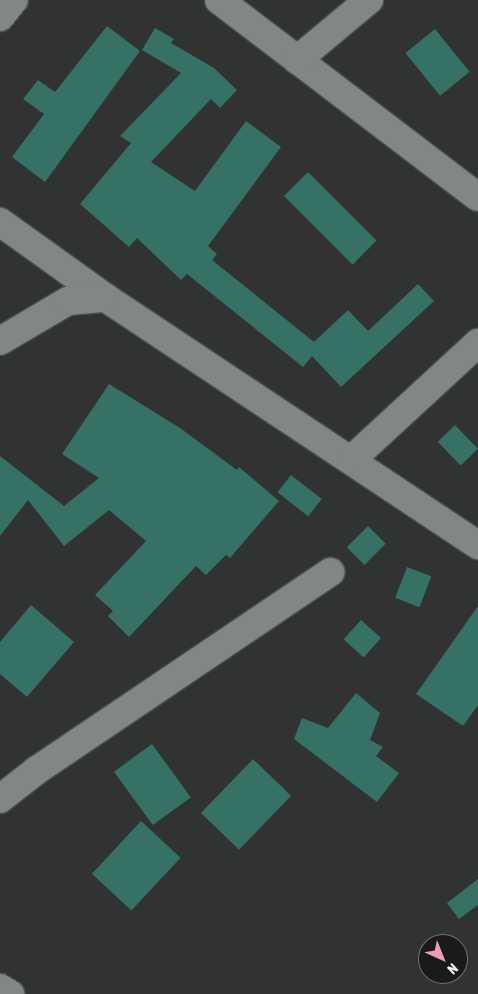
<!DOCTYPE html>
<html>
<head>
<meta charset="utf-8">
<style>
	body { margin:0 }
	#map { position:relative; width:478px; height:994px; overflow:hidden; background:#303332; font-family:"Asap Condensed",sans-serif }
	div>[style] { position:absolute }
	.building>* { inset:0; background:#357164; transform-origin:0 0 }
	.roads { filter:drop-shadow(1px 0 #4c4f4e) drop-shadow(-1px 0 #4c4f4e) drop-shadow(0 1px #4c4f4e) drop-shadow(0 -1px #4c4f4e) }
	.minor>* { height:28px; margin:-14px; padding:0 14px; transform-origin:14px; border-radius:14px; background:#828685 }
	span { translate:-50% -50%; white-space:nowrap; text-align:center; line-height:1.15; -webkit-text-stroke:4px #191b1a; paint-order:stroke }
	.north { position:absolute; left:418px; top:934px; width:50px; height:50px; box-sizing:border-box; background:#191b1a; border:1px solid #707271; border-radius:50%; rotate:136deg; font-size:14px; font-weight:700; line-height:20px; text-align:center; color:#f2f5f4 }
	.north::after { content:''; display:block; margin:auto; width:18px; height:22px; background:#f09ab5; clip-path:polygon(50% 0,100% 100%,50% 72%,0 100%) }
</style>
</head>
<body>
<div id="map">
	<div class="building">
		<div style="clip-path:polygon(107px 26px,140px 51px,45px 182px,12px 157px,44px 114px,23px 99px,38px 80px,55px 92px)"></div>
		<div style="clip-path:polygon(155px 28px,174px 39px,171px 43px,214px 68px,237px 90px,220px 108px,211px 99px,151px 162px,195px 191px,246px 121px,281px 147px,208px 246px,217px 254px,212px 260px,314px 342px,348px 310px,368px 331px,418px 284px,434px 301px,341px 387px,312px 356px,303px 367px,187px 274px,181px 280px,137px 238px,129px 247px,80px 204px,131px 143px,120px 136px,181px 73px,142px 50px)"></div>
		<div style="left:435px;top:29px;width:55px;height:38px;rotate:51deg"></div>
		<div style="left:308px;top:172px;width:97px;height:34px;rotate:45deg"></div>
		<div style="clip-path:polygon(109px 384px,180px 428px,237px 470px,239px 467px,279px 501px,230px 558px,226px 555px,206px 575px,196px 566px,129px 637px,108px 616px,113px 611px,95px 595px,146px 541px,109px 510px,64px 546px,28px 500px,0 536px,0 456px,64px 506px,99px 478px,62px 454px)"></div>
		<div style="left:455px;top:425px;width:33px;height:24px;rotate:46deg"></div>
		<div style="left:291px;top:475px;width:39px;height:22px;rotate:38deg"></div>
		<div style="left:368px;top:526px;width:25px;height:30px;rotate:45deg"></div>
		<div style="left:407px;top:567px;width:26px;height:33px;rotate:21deg"></div>
		<div style="clip-path:polygon(31px 605px,74px 642px,27px 697px,0 674px,0 642px)"></div>
		<div style="clip-path:polygon(478px 606px,478px 705px,463px 726px,416px 694px)"></div>
		<div style="left:361px;top:620px;width:27px;height:26px;rotate:42deg"></div>
		<div style="clip-path:polygon(356px 693px,380px 713px,370px 740px,383px 747px,376px 756px,399px 773px,377px 802px,294px 739px,302px 718px,328px 728px)"></div>
		<div style="left:152px;top:744px;width:66px;height:47px;rotate:54deg"></div>
		<div style="left:253px;top:759px;width:53px;height:75px;rotate:44deg"></div>
		<div style="left:141px;top:821px;width:54px;height:72px;rotate:43deg"></div>
		<div style="clip-path:polygon(478px 879px,478px 905px,459px 919px,447px 903px)"></div>
	</div>
	<div class="roads">
		<div class="minor">
			<div style="left:219px;top:0;width:325px;rotate:37.3deg"></div>
			<div style="left:0;top:17px;width:22px;rotate:-51deg"></div>
			<div style="left:297px;top:60px;width:94px;rotate:-39.8deg"></div>
			<div style="left:0;top:222px;width:130px;rotate:35.6deg"></div>
			<div style="left:106px;top:298px;width:447px;rotate:33.6deg"></div>
			<div style="left:0;top:341px;width:79px;rotate:-30.5deg"></div>
			<div style="left:68px;top:301px;width:38px;rotate:-5deg"></div>
			<div style="left:351px;top:460px;width:173px;rotate:-42.7deg"></div>
			<div style="left:0;top:799px;width:47px;rotate:-38.1deg"></div>
			<div style="left:37px;top:770px;width:354px;rotate:-34deg"></div>
			<div style="left:0;top:988px;width:12px;rotate:31deg"></div>
		</div>
	</div>
	<div class="north">N</div>
</div>
</body>
</html>
